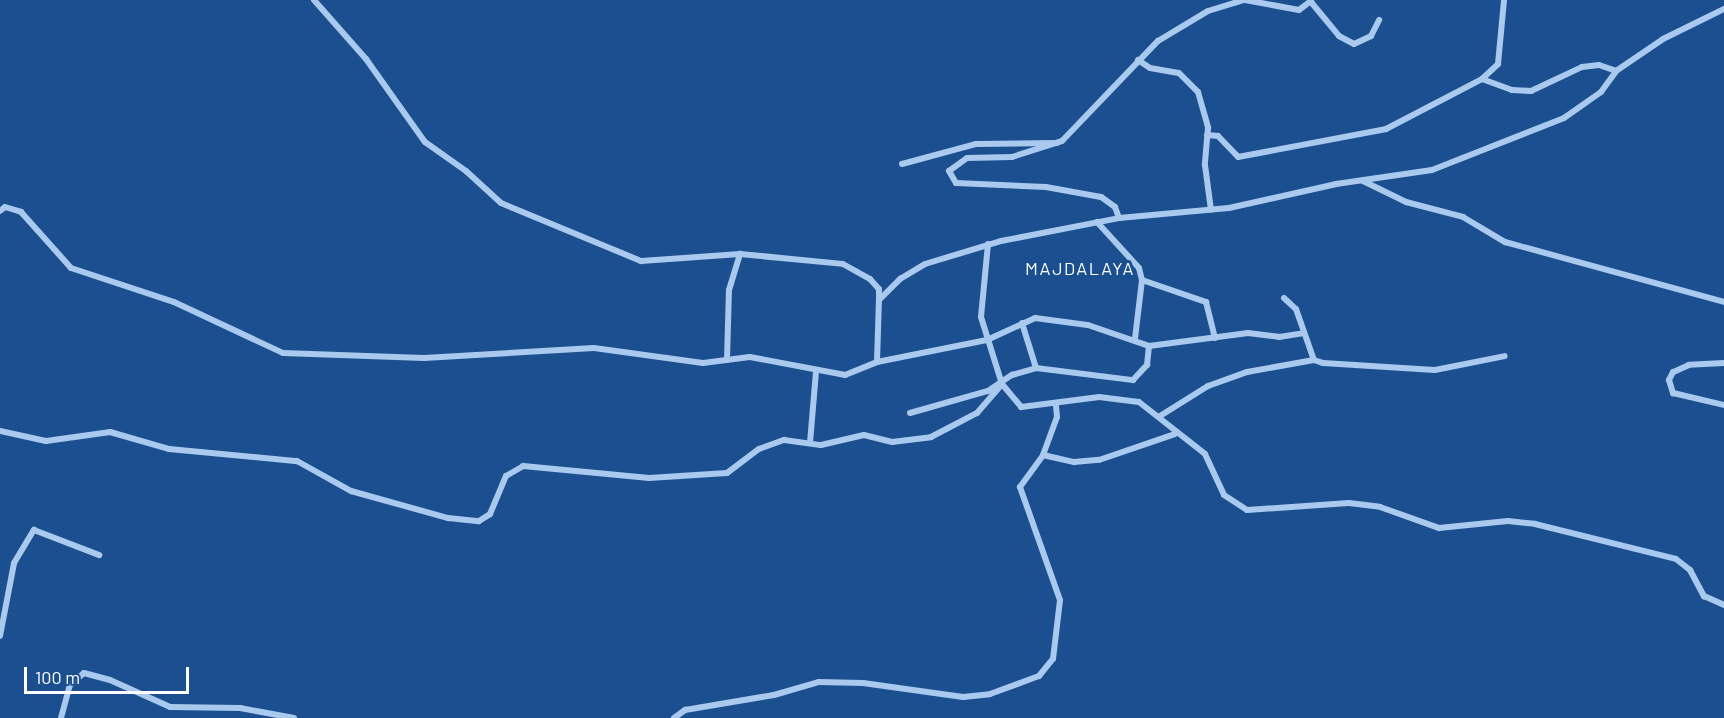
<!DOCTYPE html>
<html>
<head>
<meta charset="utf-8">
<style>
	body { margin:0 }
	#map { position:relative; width:1724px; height:718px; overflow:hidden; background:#1b4f8f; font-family:Barlow,sans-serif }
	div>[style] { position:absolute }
	.minor>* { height:6px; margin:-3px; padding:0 3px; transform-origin:3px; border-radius:3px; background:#a9c9ee }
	span { translate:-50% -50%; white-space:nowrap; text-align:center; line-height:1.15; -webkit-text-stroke:6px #1b4f8f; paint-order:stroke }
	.quarter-label { font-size:18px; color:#fff; letter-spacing:1.5px }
	.scale { position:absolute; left:24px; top:667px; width:165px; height:27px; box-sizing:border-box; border:3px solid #fff; border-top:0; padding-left:8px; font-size:18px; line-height:21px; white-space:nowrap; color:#fff; -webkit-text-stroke:4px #1b4f8f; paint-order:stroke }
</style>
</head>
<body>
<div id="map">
	<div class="minor">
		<div style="left:314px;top:0;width:79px;rotate:48.6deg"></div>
		<div style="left:366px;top:59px;width:102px;rotate:54.6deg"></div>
		<div style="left:425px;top:142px;width:50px;rotate:35.3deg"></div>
		<div style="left:466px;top:171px;width:47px;rotate:42.4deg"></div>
		<div style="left:501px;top:203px;width:152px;rotate:22.5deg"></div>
		<div style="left:641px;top:261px;width:99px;rotate:-4deg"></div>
		<div style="left:1245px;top:0;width:55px;rotate:10.5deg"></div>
		<div style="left:1299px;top:10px;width:15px;rotate:-37deg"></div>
		<div style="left:1311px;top:2px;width:44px;rotate:50.5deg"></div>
		<div style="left:1339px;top:36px;width:17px;rotate:28deg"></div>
		<div style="left:1354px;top:44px;width:19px;rotate:-25deg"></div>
		<div style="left:1371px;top:36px;width:18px;rotate:-63deg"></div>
		<div style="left:1138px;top:60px;width:14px;rotate:34deg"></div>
		<div style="left:1150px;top:68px;width:29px;rotate:10deg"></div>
		<div style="left:1179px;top:73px;width:27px;rotate:45deg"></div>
		<div style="left:1198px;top:92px;width:37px;rotate:74deg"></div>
		<div style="left:1208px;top:128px;width:37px;rotate:95deg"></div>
		<div style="left:1205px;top:165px;width:45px;rotate:82.4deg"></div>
		<div style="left:1482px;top:79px;width:32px;rotate:20deg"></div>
		<div style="left:1512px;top:90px;width:19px;rotate:3deg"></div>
		<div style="left:1531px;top:91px;width:56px;rotate:-25.2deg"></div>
		<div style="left:1582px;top:67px;width:17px;rotate:-7deg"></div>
		<div style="left:1599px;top:65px;width:18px;rotate:19deg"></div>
		<div style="left:1207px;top:135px;width:11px;rotate:5deg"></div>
		<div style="left:1218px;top:136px;width:29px;rotate:46deg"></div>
		<div style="left:1238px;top:157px;width:151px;rotate:-10.7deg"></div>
		<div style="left:1386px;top:129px;width:108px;rotate:-27.5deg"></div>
		<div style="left:1482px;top:79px;width:22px;rotate:-43deg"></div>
		<div style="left:1498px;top:64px;width:64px;rotate:-84.6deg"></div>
		<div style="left:902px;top:164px;width:77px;rotate:-15.1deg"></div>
		<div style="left:976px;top:144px;width:81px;rotate:-0.7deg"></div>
		<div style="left:1363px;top:181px;width:48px;rotate:26deg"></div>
		<div style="left:1406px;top:202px;width:59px;rotate:14.7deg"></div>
		<div style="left:1463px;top:217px;width:49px;rotate:30.8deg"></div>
		<div style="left:1505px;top:242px;width:227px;rotate:15.3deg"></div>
		<div style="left:0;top:211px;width:6px;rotate:-39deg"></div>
		<div style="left:5px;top:207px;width:17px;rotate:17deg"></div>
		<div style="left:21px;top:212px;width:75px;rotate:48.2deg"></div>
		<div style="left:71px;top:268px;width:108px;rotate:18.3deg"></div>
		<div style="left:174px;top:302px;width:120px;rotate:25.1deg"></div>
		<div style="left:283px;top:353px;width:141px;rotate:2deg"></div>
		<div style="left:424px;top:358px;width:170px;rotate:-3.4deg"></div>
		<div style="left:594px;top:348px;width:110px;rotate:7.8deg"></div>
		<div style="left:703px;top:363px;width:47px;rotate:-7.3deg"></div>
		<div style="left:750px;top:357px;width:97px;rotate:10.7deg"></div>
		<div style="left:845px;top:375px;width:35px;rotate:-22deg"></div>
		<div style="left:877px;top:362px;width:62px;rotate:-88.2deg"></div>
		<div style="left:879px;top:300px;width:30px;rotate:-45deg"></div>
		<div style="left:900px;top:279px;width:29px;rotate:-31deg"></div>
		<div style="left:925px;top:264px;width:79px;rotate:-16.8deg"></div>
		<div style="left:1001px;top:241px;width:120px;rotate:-11deg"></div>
		<div style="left:1119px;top:218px;width:110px;rotate:-5.2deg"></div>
		<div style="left:1229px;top:208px;width:110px;rotate:-12.6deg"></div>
		<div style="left:1336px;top:184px;width:97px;rotate:-8.3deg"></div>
		<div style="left:1432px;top:170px;width:142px;rotate:-21.5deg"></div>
		<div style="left:1564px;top:118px;width:45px;rotate:-35.1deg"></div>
		<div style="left:1601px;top:92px;width:26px;rotate:-54deg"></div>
		<div style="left:1616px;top:71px;width:57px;rotate:-34.2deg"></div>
		<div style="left:1663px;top:39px;width:68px;rotate:-26.2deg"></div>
		<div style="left:1119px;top:218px;width:12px;rotate:-110deg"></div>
		<div style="left:1115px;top:207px;width:17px;rotate:-144deg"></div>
		<div style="left:1101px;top:197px;width:56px;rotate:-169.7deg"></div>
		<div style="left:1046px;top:187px;width:90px;rotate:-177.5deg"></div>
		<div style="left:956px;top:183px;width:14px;rotate:-120deg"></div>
		<div style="left:949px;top:171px;width:22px;rotate:-36deg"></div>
		<div style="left:967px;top:158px;width:45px;rotate:-1.3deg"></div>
		<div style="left:1012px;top:157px;width:52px;rotate:-17.7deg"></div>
		<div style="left:1062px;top:141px;width:139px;rotate:-46.2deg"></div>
		<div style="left:1158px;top:41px;width:58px;rotate:-31deg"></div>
		<div style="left:1208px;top:11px;width:37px;rotate:-17deg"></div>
		<div style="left:1097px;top:222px;width:62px;rotate:47.6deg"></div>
		<div style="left:1139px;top:268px;width:12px;rotate:76deg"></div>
		<div style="left:1142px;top:280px;width:59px;rotate:96.8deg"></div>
		<div style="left:988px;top:244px;width:73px;rotate:95.5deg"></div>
		<div style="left:981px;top:317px;width:70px;rotate:72.6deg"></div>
		<div style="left:1002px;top:384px;width:30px;rotate:50deg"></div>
		<div style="left:1021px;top:407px;width:79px;rotate:-7.3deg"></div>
		<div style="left:1099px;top:397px;width:40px;rotate:7.1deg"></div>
		<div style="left:1139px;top:402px;width:84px;rotate:38.2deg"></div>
		<div style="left:1205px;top:454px;width:45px;rotate:65.1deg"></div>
		<div style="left:1224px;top:495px;width:27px;rotate:33deg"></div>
		<div style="left:1247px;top:510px;width:102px;rotate:-3.9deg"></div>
		<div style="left:1349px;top:503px;width:31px;rotate:7deg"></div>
		<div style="left:1380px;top:507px;width:63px;rotate:19.6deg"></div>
		<div style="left:1439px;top:528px;width:69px;rotate:-5.8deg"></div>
		<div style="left:1508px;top:521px;width:27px;rotate:6deg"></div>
		<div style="left:1535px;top:524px;width:145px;rotate:13.9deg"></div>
		<div style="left:1676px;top:559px;width:18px;rotate:38deg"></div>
		<div style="left:1690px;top:570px;width:30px;rotate:62deg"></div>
		<div style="left:1704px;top:596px;width:22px;rotate:24deg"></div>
		<div style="left:1142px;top:280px;width:68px;rotate:19deg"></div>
		<div style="left:1206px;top:302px;width:37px;rotate:76deg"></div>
		<div style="left:1284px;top:298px;width:16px;rotate:43deg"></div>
		<div style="left:1296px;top:309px;width:54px;rotate:70.6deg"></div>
		<div style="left:1314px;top:360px;width:9px;rotate:18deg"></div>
		<div style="left:1323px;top:363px;width:112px;rotate:3.6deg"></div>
		<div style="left:1435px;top:370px;width:71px;rotate:-11.3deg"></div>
		<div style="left:1022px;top:323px;width:47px;rotate:72.7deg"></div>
		<div style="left:727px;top:360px;width:70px;rotate:-88.4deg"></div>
		<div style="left:729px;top:290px;width:38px;rotate:-73deg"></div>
		<div style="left:740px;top:254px;width:103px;rotate:5.5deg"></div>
		<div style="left:843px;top:264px;width:31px;rotate:29deg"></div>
		<div style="left:870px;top:279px;width:13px;rotate:48deg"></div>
		<div style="left:879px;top:289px;width:10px;rotate:90deg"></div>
		<div style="left:877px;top:362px;width:112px;rotate:-11.3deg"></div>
		<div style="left:987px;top:340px;width:53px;rotate:-24.6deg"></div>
		<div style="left:1035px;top:318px;width:53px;rotate:7.5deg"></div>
		<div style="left:1088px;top:325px;width:65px;rotate:19deg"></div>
		<div style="left:1149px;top:346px;width:100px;rotate:-7.5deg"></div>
		<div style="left:1248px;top:333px;width:31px;rotate:7deg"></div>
		<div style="left:1279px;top:337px;width:25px;rotate:-9deg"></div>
		<div style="left:1724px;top:363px;width:35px;rotate:177deg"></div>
		<div style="left:1689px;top:365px;width:17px;rotate:156deg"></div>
		<div style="left:1673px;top:372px;width:9px;rotate:117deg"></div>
		<div style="left:1669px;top:380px;width:14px;rotate:73deg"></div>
		<div style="left:1673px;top:393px;width:52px;rotate:13.2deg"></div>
		<div style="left:910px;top:413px;width:81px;rotate:-15.8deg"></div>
		<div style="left:988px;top:391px;width:29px;rotate:-34deg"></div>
		<div style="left:1012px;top:375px;width:25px;rotate:-16deg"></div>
		<div style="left:1036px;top:368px;width:98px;rotate:7.1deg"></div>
		<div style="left:1133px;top:380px;width:21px;rotate:-47deg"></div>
		<div style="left:1147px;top:365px;width:19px;rotate:-84deg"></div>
		<div style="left:1160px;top:416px;width:57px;rotate:-32deg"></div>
		<div style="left:1208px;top:386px;width:41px;rotate:-19.7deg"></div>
		<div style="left:1247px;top:372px;width:68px;rotate:-10.2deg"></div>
		<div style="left:0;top:431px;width:47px;rotate:12.3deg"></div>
		<div style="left:46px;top:441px;width:65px;rotate:-8deg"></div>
		<div style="left:110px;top:432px;width:61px;rotate:16.1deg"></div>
		<div style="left:169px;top:449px;width:129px;rotate:5.4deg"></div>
		<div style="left:297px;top:461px;width:62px;rotate:29.1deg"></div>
		<div style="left:351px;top:491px;width:101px;rotate:15.6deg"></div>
		<div style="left:448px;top:518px;width:31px;rotate:6deg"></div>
		<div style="left:479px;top:521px;width:13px;rotate:-32deg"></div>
		<div style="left:490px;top:514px;width:41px;rotate:-67.2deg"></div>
		<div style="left:506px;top:476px;width:20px;rotate:-30deg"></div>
		<div style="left:523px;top:466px;width:127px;rotate:5.4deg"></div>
		<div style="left:649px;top:478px;width:78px;rotate:-3.7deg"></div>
		<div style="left:727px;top:473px;width:40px;rotate:-37deg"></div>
		<div style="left:759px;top:449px;width:27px;rotate:-20deg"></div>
		<div style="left:784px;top:440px;width:37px;rotate:8deg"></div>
		<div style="left:821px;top:445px;width:44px;rotate:-13.1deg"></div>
		<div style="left:864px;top:435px;width:29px;rotate:14deg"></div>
		<div style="left:892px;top:442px;width:39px;rotate:-7deg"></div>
		<div style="left:931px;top:437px;width:52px;rotate:-27.6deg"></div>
		<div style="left:977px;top:413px;width:38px;rotate:-49deg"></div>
		<div style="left:810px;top:443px;width:72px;rotate:-85.2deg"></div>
		<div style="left:1043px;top:455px;width:32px;rotate:13deg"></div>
		<div style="left:1074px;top:462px;width:25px;rotate:-5deg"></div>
		<div style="left:1099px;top:460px;width:80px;rotate:-18.9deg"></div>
		<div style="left:0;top:636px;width:74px;rotate:-79.1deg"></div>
		<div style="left:14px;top:563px;width:39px;rotate:-59deg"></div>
		<div style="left:34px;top:530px;width:70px;rotate:21deg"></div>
		<div style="left:61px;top:718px;width:34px;rotate:-75deg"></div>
		<div style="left:70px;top:685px;width:18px;rotate:-41deg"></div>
		<div style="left:84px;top:673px;width:27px;rotate:15deg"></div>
		<div style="left:110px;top:680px;width:66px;rotate:24.2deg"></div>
		<div style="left:170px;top:707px;width:70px;rotate:0.8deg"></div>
		<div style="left:240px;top:708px;width:55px;rotate:10.5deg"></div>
		<div style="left:674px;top:718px;width:14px;rotate:-36deg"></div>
		<div style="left:685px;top:710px;width:90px;rotate:-9.6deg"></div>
		<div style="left:774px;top:695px;width:47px;rotate:-16.1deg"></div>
		<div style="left:819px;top:682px;width:44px;rotate:1.3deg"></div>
		<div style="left:863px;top:683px;width:101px;rotate:8deg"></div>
		<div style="left:963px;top:697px;width:27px;rotate:-6deg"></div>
		<div style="left:990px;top:694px;width:52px;rotate:-20.2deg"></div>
		<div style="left:1039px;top:676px;width:22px;rotate:-51deg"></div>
		<div style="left:1053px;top:659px;width:59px;rotate:-83.2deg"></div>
		<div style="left:1060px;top:600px;width:120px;rotate:-109.5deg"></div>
		<div style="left:1020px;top:487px;width:39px;rotate:-54deg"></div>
		<div style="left:1043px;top:455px;width:40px;rotate:-69.8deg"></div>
		<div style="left:1057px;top:417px;width:12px;rotate:-95deg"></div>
	</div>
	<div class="quarter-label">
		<span style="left:1080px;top:268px">MAJDALAYA</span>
	</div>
	<div class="scale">100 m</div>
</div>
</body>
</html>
